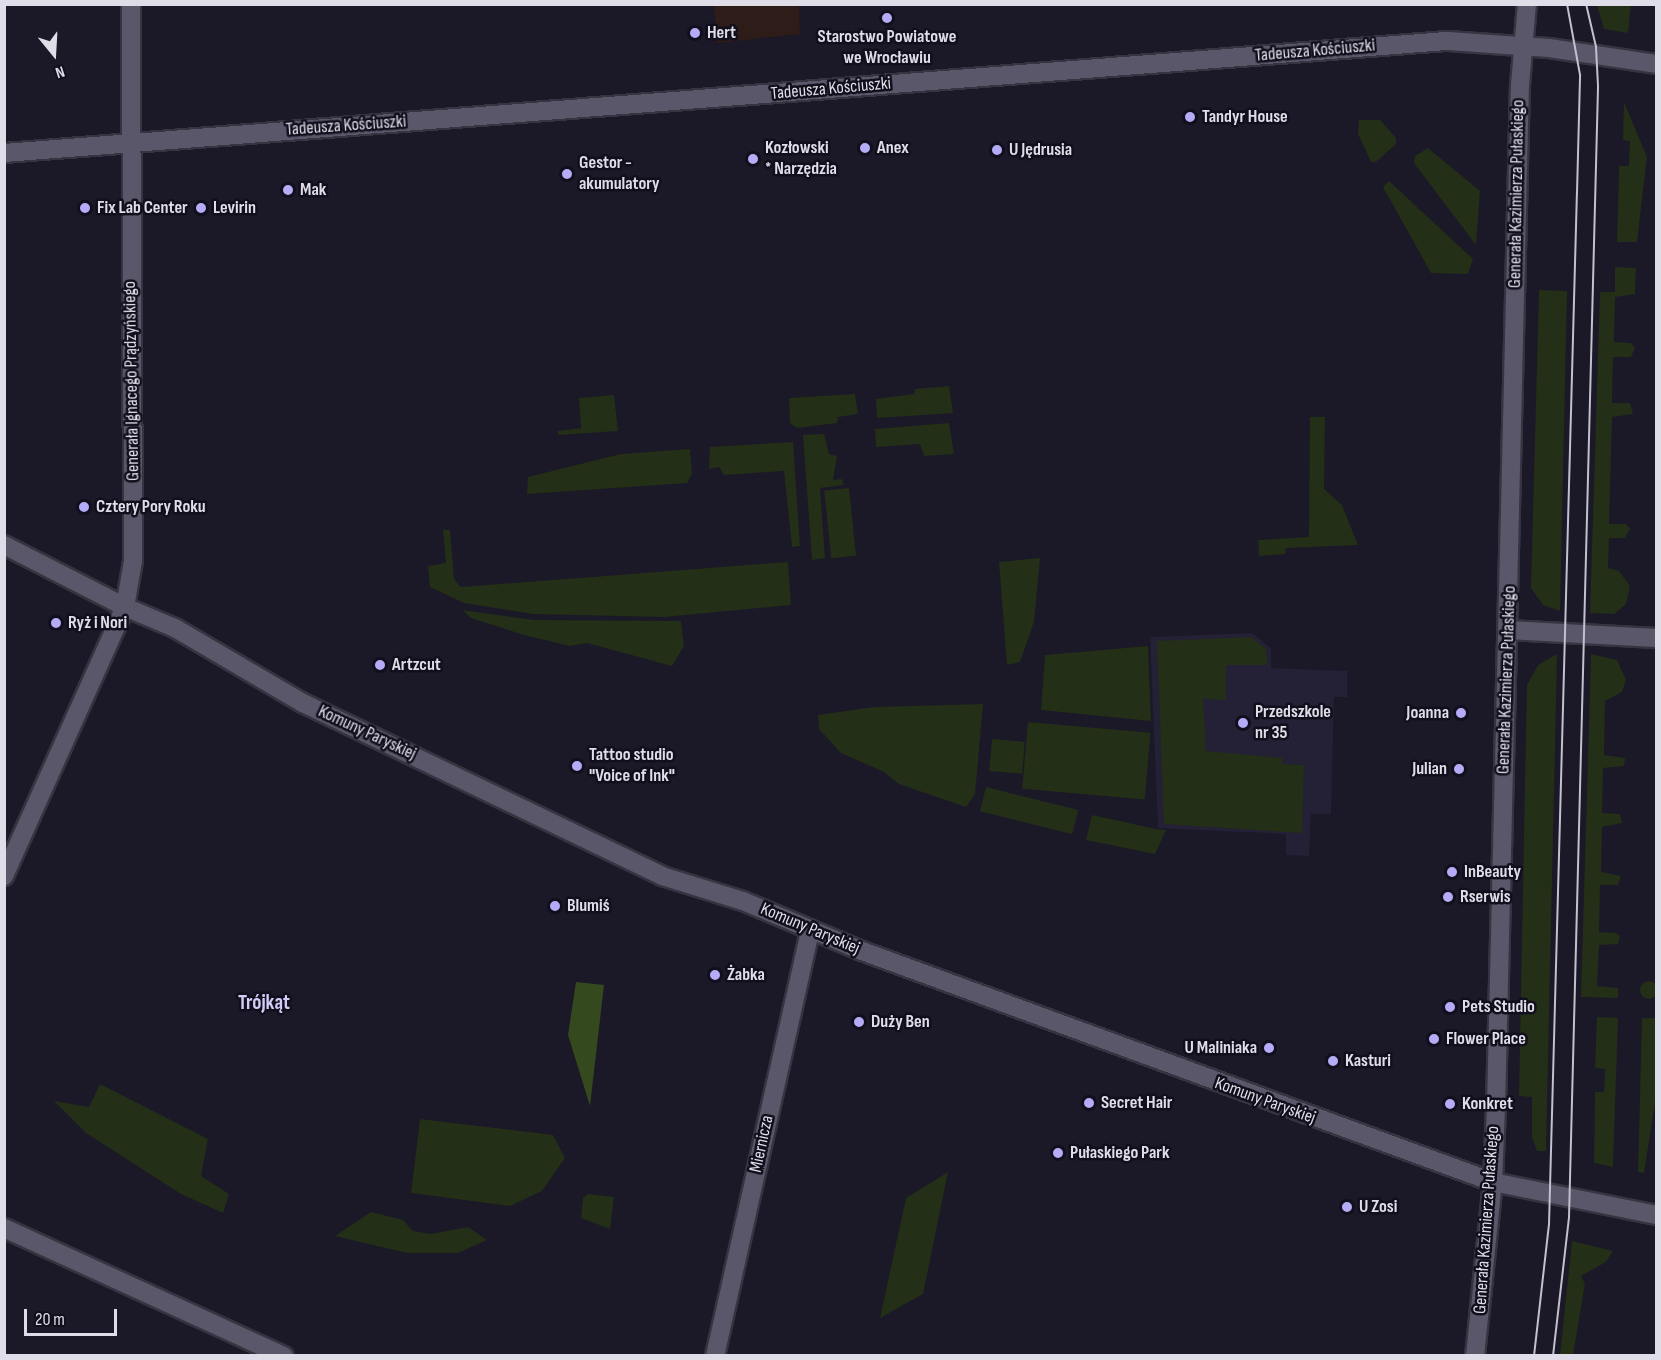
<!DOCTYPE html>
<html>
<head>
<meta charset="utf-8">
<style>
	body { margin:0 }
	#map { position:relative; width:1661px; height:1360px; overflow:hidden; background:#1b1827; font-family:"Sofia Sans Condensed",sans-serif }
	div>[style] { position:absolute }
	.commercial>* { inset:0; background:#2e1c18 }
	.built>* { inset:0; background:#242035 }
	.green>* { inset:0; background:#232f16; transform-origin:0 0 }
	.round { border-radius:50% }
	.forest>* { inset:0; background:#344a1e }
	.roads { filter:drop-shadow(2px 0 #363440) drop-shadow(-2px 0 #363440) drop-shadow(0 2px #363440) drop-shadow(0 -2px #363440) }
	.minor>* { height:18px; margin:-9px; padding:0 9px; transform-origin:9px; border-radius:9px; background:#5a576a }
	.tertiary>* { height:18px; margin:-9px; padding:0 9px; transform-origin:9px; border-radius:9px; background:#5a576a }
	.secondary>* { height:18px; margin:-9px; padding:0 9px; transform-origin:9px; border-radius:9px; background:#5a576a }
	.tram>* { height:1.5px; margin:-0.75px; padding:0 0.75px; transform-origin:0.75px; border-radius:0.75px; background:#c3c1cd }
	.dots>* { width:16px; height:16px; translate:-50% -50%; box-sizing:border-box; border:3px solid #120f1d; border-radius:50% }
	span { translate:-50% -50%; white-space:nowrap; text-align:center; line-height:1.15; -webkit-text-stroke:5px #120f1d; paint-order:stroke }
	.poi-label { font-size:18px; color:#dfdde8; font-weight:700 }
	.left { translate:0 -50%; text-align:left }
	.right { translate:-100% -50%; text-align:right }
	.street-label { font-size:18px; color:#dfdde8 }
	.quarter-label { font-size:21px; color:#d1cdf8; font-weight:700 }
	.frame { position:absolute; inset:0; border:6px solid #dfdde8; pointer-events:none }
	.north { position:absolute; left:24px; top:24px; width:60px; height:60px; -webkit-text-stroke:4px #120f1d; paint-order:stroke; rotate:162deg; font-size:16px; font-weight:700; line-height:24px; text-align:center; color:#dfdde8 }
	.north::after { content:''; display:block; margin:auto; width:21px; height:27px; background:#dfdde8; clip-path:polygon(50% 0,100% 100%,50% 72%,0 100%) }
	.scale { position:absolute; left:24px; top:1309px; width:93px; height:27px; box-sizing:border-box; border:3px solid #dfdde8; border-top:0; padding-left:8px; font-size:18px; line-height:21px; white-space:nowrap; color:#dfdde8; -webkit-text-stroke:4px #120f1d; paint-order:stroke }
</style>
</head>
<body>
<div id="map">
	<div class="commercial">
		<div style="clip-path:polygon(714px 5px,799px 5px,800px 34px,717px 43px)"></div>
	</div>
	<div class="built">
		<div style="clip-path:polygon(1252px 633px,1271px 648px,1271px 668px,1347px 671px,1347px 697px,1334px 697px,1331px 814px,1311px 814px,1309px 856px,1286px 855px,1286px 834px,1158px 828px,1150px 637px)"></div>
	</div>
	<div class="green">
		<div style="clip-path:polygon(1597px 5px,1631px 5px,1628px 33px,1604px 29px)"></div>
		<div style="clip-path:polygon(1624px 102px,1647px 157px,1637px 242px,1617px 242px,1619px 166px,1629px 166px,1630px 141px,1623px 140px)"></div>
		<div style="clip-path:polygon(1359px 120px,1380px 120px,1396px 138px,1396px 144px,1376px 162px,1371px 162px,1358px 134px)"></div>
		<div style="clip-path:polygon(1428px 148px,1480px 191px,1476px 245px,1414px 163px,1415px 156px)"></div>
		<div style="clip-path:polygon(1389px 181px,1473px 259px,1468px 274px,1431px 273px,1383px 187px)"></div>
		<div style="clip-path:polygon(1615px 267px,1636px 268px,1635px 294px,1615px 297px,1614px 342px,1631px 343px,1635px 348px,1631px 357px,1613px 357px,1612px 403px,1630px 403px,1633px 414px,1612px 417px,1609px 524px,1626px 524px,1630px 529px,1625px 538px,1609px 538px,1608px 568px,1619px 571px,1630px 586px,1626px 604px,1614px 614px,1590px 613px,1600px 292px,1615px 292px)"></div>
		<div style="clip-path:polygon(1539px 290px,1567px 291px,1560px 611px,1543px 605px,1531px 588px)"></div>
		<div style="clip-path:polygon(949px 386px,953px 413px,877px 418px,876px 399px,914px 394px,915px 389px)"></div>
		<div style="clip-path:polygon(855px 394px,858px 414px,838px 417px,837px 423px,797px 428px,790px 423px,789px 398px)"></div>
		<div style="clip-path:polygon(614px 395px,618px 431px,558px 435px,558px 431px,581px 428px,579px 398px)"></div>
		<div style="clip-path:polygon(1310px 417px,1325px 417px,1324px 489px,1342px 505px,1358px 545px,1286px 548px,1285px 554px,1259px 556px,1258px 540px,1309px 537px)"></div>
		<div style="clip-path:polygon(949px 423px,954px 454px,924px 456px,920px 444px,876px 447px,875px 429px)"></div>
		<div style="clip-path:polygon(824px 434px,829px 454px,837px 456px,833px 480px,842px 479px,844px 485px,820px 488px,825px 558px,812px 560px,803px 435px)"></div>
		<div style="clip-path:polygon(793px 442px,800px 546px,792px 547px,784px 471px,724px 475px,719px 467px,709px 469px,710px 447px)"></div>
		<div style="clip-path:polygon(690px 449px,692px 474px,687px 483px,527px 494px,528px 477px,621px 454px)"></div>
		<div style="left:849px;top:488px;width:68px;height:25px;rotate:84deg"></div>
		<div style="clip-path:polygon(443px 530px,450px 530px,454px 579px,461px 587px,788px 562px,791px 605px,664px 617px,533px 614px,464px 603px,430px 587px,428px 566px,446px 563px)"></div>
		<div style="clip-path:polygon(1040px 558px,1034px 622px,1020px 662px,1007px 665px,999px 562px)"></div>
		<div style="clip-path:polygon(462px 610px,534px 620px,681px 621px,684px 646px,672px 666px,587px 643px,570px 646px,524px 635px,471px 618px)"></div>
		<div style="clip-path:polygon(1251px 637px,1266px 649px,1267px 665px,1226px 665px,1226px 700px,1203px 699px,1206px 751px,1282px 758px,1282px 764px,1304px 765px,1302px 833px,1164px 824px,1157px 641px)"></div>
		<div style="clip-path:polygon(1148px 646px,1151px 721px,1041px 710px,1045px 655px)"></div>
		<div style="clip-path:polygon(1557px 654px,1557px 656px,1546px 1151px,1537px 1151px,1532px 1137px,1532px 1097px,1519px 1096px,1526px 730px,1527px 685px,1538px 665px)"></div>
		<div style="clip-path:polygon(1591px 654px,1617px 660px,1626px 680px,1622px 692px,1605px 701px,1604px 755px,1625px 758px,1624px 766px,1603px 768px,1602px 813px,1620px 814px,1622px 823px,1602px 827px,1601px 872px,1621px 876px,1618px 885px,1600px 885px,1599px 932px,1616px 933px,1620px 936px,1618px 944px,1599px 945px,1597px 986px,1618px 988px,1618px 998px,1581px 997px)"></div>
		<div style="clip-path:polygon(983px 704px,975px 794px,966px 807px,899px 784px,884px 772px,841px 753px,819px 729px,818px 715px,874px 707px)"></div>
		<div style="left:1028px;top:722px;width:123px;height:67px;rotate:5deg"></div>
		<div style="left:992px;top:739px;width:33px;height:32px;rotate:5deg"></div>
		<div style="left:986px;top:787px;width:95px;height:25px;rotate:14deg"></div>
		<div style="clip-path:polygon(1092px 815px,1156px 829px,1166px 830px,1155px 854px,1086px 840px)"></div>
		<div class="round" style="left:1640px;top:981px;width:18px;height:18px"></div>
		<div style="clip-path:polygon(1597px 1017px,1618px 1018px,1613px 1167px,1594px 1163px,1595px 1092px,1604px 1092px,1605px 1069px,1595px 1068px)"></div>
		<div style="clip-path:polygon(1642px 1018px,1656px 1018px,1656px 1096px,1644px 1173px,1638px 1172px)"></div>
		<div style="clip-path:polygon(100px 1084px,208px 1139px,201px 1176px,229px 1194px,223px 1213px,181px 1194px,86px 1133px,54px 1101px,89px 1107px)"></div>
		<div style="clip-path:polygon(420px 1119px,553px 1135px,565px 1158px,542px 1191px,510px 1206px,411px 1193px)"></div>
		<div style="clip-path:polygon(948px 1172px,923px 1294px,880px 1318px,906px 1198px)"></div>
		<div style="clip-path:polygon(588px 1194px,614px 1197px,610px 1229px,581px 1218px,583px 1198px)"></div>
		<div style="clip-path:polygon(371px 1212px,403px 1220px,413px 1231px,431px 1234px,468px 1227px,487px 1240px,458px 1253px,407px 1253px,335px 1236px)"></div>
		<div style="clip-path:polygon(1572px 1241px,1613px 1251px,1606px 1262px,1581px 1276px,1585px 1284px,1573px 1355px,1560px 1355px)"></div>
	</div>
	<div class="forest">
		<div style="clip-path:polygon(576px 982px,604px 985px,590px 1106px,568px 1035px)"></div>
	</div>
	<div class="roads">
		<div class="minor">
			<div style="left:1508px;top:630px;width:148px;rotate:3.1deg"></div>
			<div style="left:4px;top:876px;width:295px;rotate:-65.8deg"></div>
			<div style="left:125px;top:607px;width:47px;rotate:-80.1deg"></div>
			<div style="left:133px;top:561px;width:557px;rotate:-90.21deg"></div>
			<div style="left:4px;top:1228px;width:308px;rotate:24.6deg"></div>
			<div style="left:715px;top:1356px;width:435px;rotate:-77.4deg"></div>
		</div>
		<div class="tertiary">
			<div style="left:4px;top:153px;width:1448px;rotate:-4.44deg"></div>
			<div style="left:1448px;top:41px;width:101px;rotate:4deg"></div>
			<div style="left:1549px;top:48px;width:108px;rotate:8.5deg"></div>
			<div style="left:4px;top:545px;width:136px;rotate:27.1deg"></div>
			<div style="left:125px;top:607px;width:54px;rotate:22.8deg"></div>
			<div style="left:175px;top:628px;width:148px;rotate:30.4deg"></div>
			<div style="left:303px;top:703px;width:399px;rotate:25.7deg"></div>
			<div style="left:662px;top:876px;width:85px;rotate:17.2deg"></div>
			<div style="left:743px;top:901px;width:129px;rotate:22.8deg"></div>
			<div style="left:862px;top:951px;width:672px;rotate:20.11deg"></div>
			<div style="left:1493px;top:1182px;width:166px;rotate:11.4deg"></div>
		</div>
		<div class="secondary">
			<div style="left:1475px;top:1356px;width:175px;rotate:-84.1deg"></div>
			<div style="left:1493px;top:1182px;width:74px;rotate:-87.7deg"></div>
			<div style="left:1496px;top:1108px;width:1023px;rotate:-88.66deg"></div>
			<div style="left:1520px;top:85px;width:81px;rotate:-85.1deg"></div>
		</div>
	</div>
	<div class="tram">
		<div style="left:1534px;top:1356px;width:132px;rotate:-83.5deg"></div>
		<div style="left:1549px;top:1225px;width:1032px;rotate:-88.45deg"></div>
		<div style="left:1577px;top:193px;width:118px;rotate:-88.5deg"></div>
		<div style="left:1580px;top:75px;width:72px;rotate:-100.4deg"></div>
		<div style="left:1553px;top:1356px;width:139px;rotate:-83.4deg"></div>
		<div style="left:1569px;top:1218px;width:1132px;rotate:-88.53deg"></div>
		<div style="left:1598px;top:86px;width:39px;rotate:-93deg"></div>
		<div style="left:1596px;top:47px;width:44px;rotate:-103.1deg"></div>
	</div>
	<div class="dots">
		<div style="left:887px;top:18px;background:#b5acf8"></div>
		<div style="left:695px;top:33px;background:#b5acf8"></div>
		<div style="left:1190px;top:117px;background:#b5acf8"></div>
		<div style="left:865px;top:148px;background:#b5acf8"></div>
		<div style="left:997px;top:150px;background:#b5acf8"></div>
		<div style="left:753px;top:159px;background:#b5acf8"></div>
		<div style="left:567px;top:174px;background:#b5acf8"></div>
		<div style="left:288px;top:190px;background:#b5acf8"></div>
		<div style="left:85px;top:208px;background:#b5acf8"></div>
		<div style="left:201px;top:208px;background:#b5acf8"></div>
		<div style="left:84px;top:507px;background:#b5acf8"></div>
		<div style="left:56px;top:623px;background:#b5acf8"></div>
		<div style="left:380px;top:665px;background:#b5acf8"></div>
		<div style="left:1461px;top:713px;background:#b5acf8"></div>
		<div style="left:1243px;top:723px;background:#b5acf8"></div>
		<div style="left:577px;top:766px;background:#b5acf8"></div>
		<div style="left:1459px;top:769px;background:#b5acf8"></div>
		<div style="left:1452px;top:872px;background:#b5acf8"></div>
		<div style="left:1448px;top:897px;background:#b5acf8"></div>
		<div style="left:555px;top:906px;background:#b5acf8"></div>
		<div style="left:715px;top:975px;background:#b5acf8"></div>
		<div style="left:1450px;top:1007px;background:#b5acf8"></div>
		<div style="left:859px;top:1022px;background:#b5acf8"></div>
		<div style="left:1434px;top:1039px;background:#b5acf8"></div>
		<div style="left:1269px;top:1048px;background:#b5acf8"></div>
		<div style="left:1333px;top:1061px;background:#b5acf8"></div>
		<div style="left:1089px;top:1103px;background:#b5acf8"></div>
		<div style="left:1450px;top:1104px;background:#b5acf8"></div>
		<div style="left:1058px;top:1153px;background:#b5acf8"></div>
		<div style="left:1347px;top:1207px;background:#b5acf8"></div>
	</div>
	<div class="poi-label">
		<span class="left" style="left:707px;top:33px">Hert</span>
		<span style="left:887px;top:48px">Starostwo Powiatowe<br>we Wrocławiu</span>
		<span class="left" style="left:1202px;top:117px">Tandyr House</span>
		<span class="left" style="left:877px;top:148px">Anex</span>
		<span class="left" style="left:765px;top:159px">Kozłowski<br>* Narzędzia</span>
		<span class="left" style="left:1009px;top:150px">U Jędrusia</span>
		<span class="left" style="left:579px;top:174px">Gestor -<br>akumulatory</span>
		<span class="left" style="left:300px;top:190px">Mak</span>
		<span class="left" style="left:97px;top:208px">Fix Lab Center</span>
		<span class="left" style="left:213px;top:208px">Levirin</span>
		<span class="left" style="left:96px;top:507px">Cztery Pory Roku</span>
		<span class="left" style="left:68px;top:623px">Ryż i Nori</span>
		<span class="left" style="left:392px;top:665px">Artzcut</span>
		<span class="left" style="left:1255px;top:723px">Przedszkole<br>nr 35</span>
		<span class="right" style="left:1449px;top:713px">Joanna</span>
		<span class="left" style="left:589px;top:766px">Tattoo studio<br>"Voice of Ink"</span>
		<span class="right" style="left:1447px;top:769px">Julian</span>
		<span class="left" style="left:1464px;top:872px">InBeauty</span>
		<span class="left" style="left:1460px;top:897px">Rserwis</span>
		<span class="left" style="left:567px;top:906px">Blumiś</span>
		<span class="left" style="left:727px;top:975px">Żabka</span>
		<span class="left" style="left:1462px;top:1007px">Pets Studio</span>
		<span class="left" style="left:871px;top:1022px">Duży Ben</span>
		<span class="left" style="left:1446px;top:1039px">Flower Place</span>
		<span class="right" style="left:1257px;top:1048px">U Maliniaka</span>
		<span class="left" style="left:1345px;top:1061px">Kasturi</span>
		<span class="left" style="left:1101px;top:1103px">Secret Hair</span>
		<span class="left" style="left:1462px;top:1104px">Konkret</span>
		<span class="left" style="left:1070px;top:1153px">Pułaskiego Park</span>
		<span class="left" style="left:1359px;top:1207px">U Zosi</span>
	</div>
	<div class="street-label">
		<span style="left:1315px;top:51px;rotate:-5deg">Tadeusza Kościuszki</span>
		<span style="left:831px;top:89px;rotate:-5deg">Tadeusza Kościuszki</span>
		<span style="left:346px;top:126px;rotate:-4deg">Tadeusza Kościuszki</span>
		<span style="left:1517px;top:194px;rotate:-89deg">Generała Kazimierza Pułaskiego</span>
		<span style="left:132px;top:381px;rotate:-91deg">Generała Ignacego Prądzyńskiego</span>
		<span style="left:1507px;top:680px;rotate:-88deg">Generała Kazimierza Pułaskiego</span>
		<span style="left:367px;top:733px;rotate:25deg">Komuny Paryskiej</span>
		<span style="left:810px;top:929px;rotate:23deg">Komuny Paryskiej</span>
		<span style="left:1265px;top:1101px;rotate:20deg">Komuny Paryskiej</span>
		<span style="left:762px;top:1144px;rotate:-78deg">Miernicza</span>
		<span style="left:1487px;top:1220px;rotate:-86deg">Generała Kazimierza Pułaskiego</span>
	</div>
	<div class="quarter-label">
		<span style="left:264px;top:1003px">Trójkąt</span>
	</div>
	<div class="frame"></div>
	<div class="north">N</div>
	<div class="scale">20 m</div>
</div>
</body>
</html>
